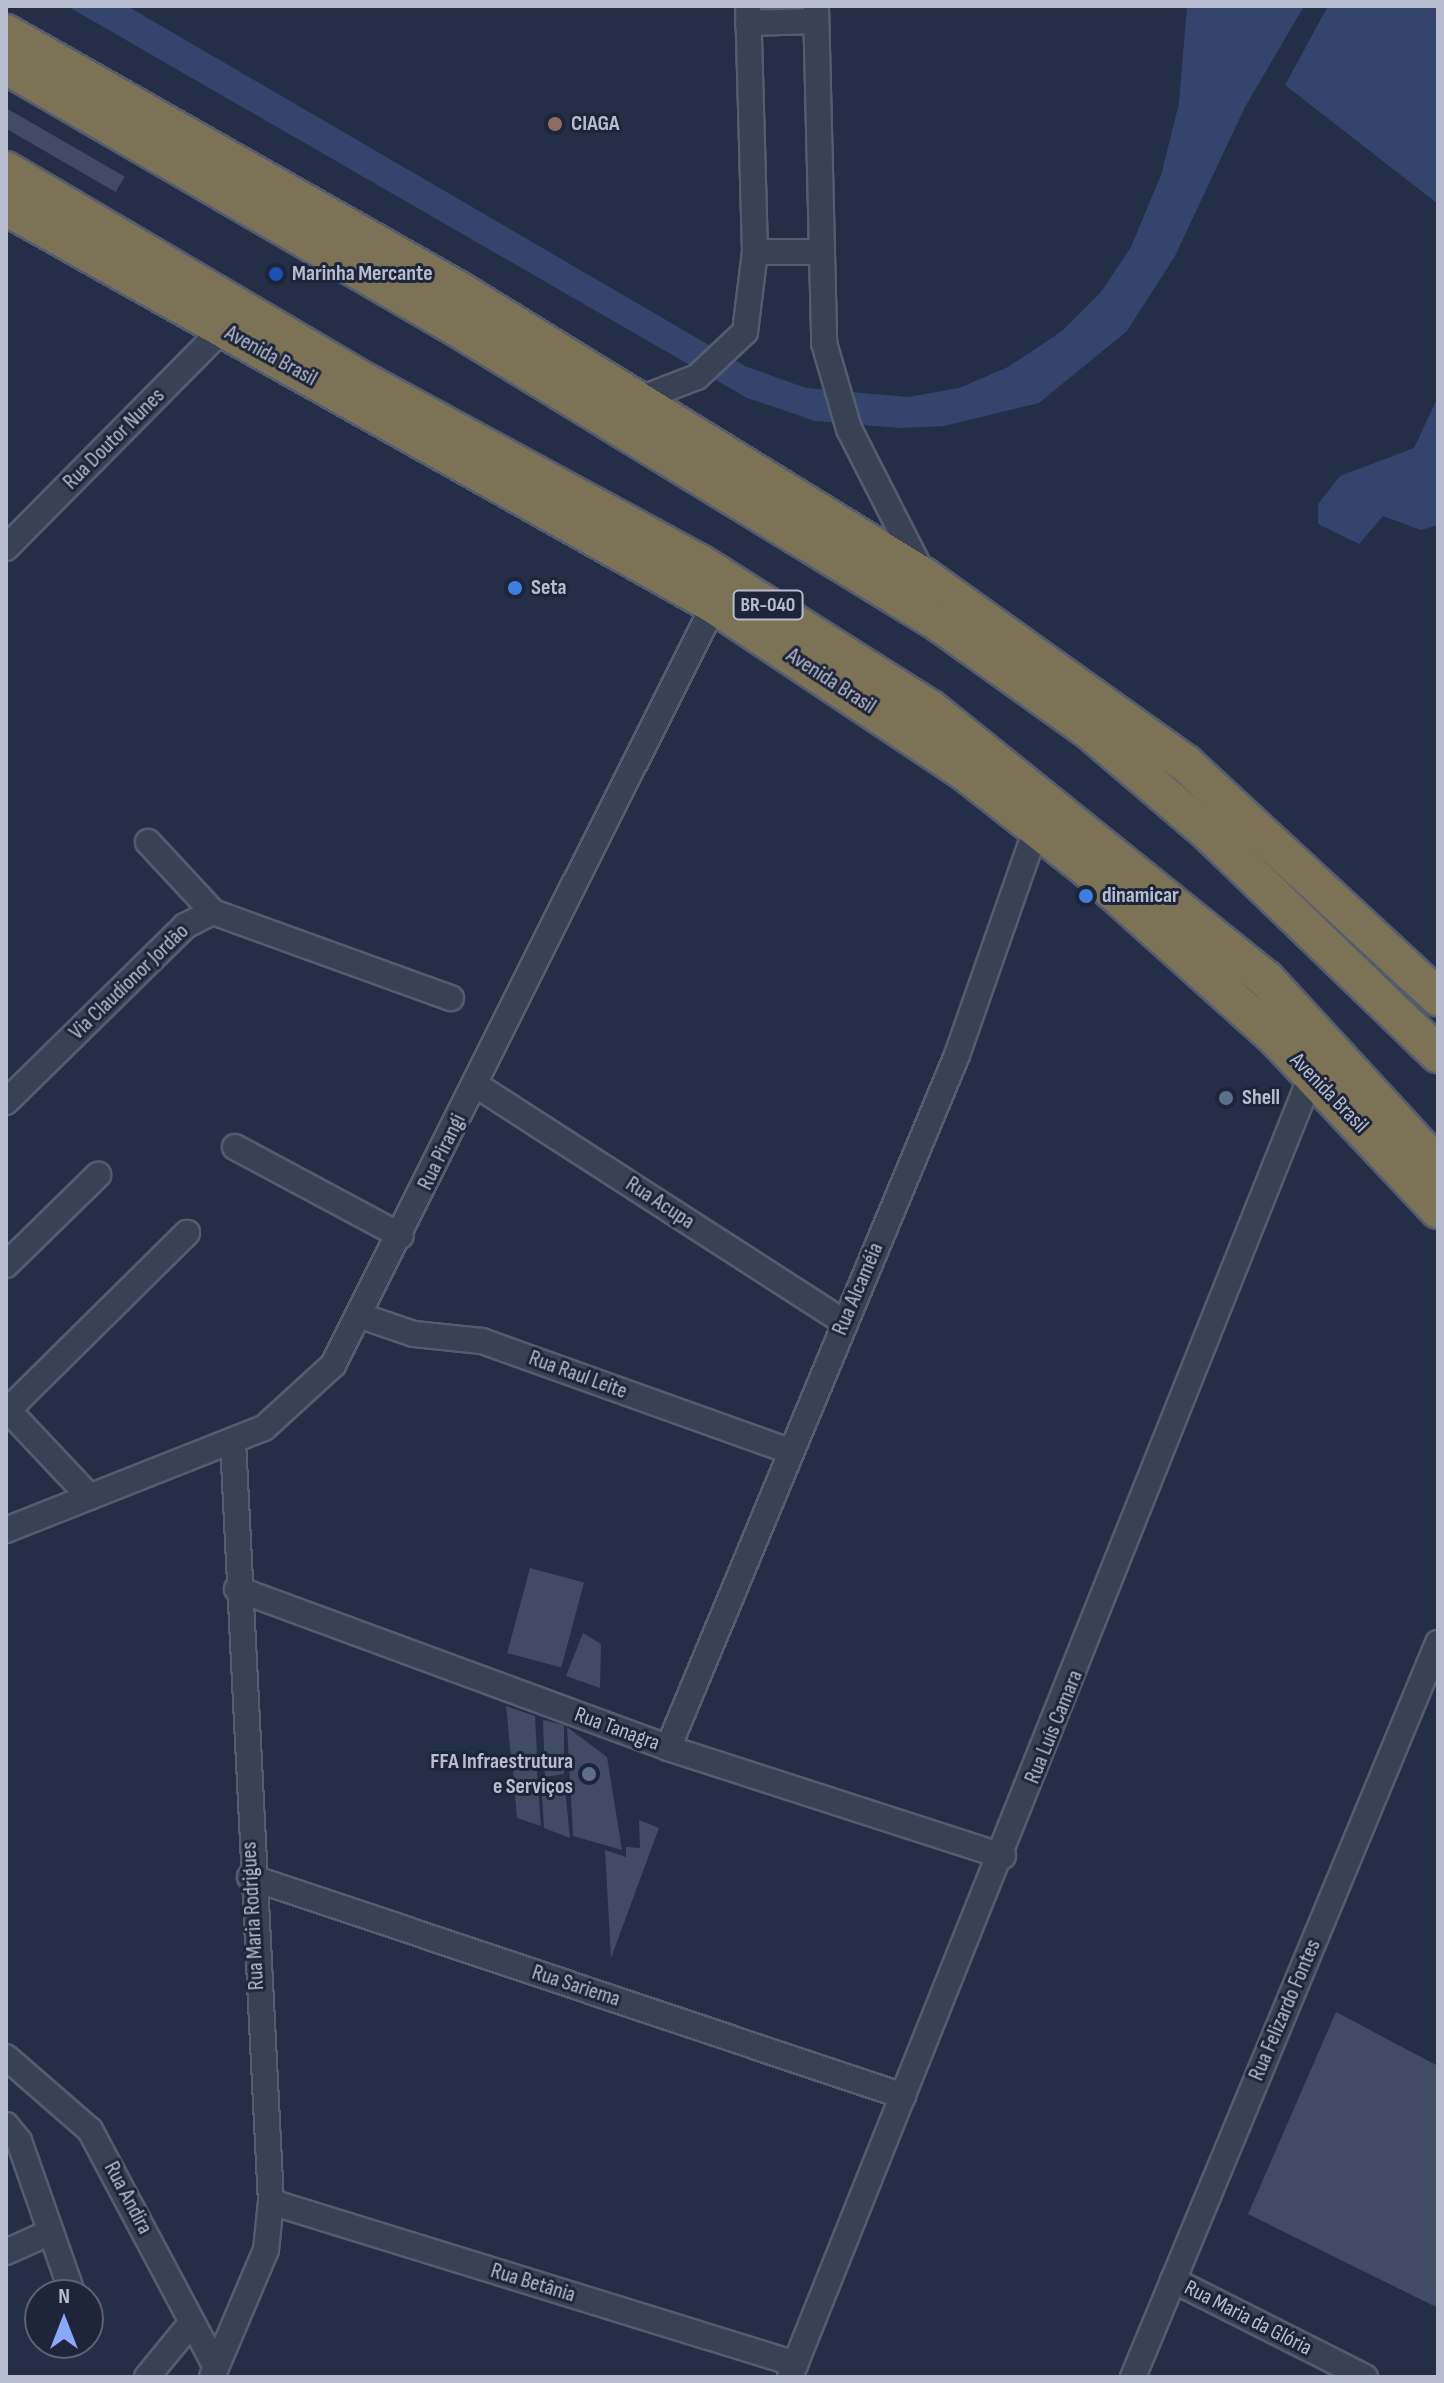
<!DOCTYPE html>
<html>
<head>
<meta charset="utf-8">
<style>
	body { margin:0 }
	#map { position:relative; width:1444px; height:2383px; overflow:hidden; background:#242e46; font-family:"Sofia Sans Condensed",sans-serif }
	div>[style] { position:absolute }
	.water>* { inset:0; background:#34446d }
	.building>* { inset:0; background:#414b66; transform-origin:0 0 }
	.roads { filter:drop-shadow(2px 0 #555c6f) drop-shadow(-2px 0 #555c6f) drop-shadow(0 2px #555c6f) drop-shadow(0 -2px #555c6f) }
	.minor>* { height:24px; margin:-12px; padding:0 12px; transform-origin:12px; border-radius:12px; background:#394155 }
	.highway>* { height:36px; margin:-18px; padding:0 18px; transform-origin:18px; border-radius:18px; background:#7c7255 }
	.dots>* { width:22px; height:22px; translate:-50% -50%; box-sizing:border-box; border:4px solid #1e253a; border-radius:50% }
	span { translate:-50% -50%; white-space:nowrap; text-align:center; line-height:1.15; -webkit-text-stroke:6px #1e253a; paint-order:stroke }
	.shield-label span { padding:2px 6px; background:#1e253a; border:2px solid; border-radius:6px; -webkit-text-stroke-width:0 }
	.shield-label { font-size:20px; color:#b7bdce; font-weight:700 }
	.poi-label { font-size:22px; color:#b7bdce; font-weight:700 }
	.left { translate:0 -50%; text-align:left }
	.right { translate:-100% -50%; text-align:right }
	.street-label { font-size:22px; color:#b7bdce }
	.frame { position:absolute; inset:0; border:8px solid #b7bdce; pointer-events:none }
	.north { position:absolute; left:24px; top:2279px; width:80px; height:80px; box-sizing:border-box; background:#1e253a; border:2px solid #5b6275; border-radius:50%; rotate:0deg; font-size:22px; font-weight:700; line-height:32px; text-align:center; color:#b7bdce }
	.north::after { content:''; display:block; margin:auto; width:28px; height:36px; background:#8ba8ff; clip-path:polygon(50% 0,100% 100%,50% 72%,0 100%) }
</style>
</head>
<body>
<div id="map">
	<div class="water">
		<div style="clip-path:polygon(67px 6px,127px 6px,745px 366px,806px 388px,908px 397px,959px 388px,1008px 367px,1062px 331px,1101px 292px,1131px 247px,1161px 175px,1179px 103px,1187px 6px,1304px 6px,1245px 107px,1175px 256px,1127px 331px,1039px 403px,944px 426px,900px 428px,815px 421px,747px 398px)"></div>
		<div style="clip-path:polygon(1328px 6px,1438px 6px,1438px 204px,1285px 85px)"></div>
		<div style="clip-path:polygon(1438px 397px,1438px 525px,1421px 530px,1383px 516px,1359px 544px,1318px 524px,1318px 504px,1340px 476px,1414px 448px)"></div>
	</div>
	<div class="building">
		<div style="left:6px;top:108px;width:137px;height:18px;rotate:30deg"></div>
		<div style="left:530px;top:1568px;width:56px;height:88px;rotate:15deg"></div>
		<div style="clip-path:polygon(583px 1633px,601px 1644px,600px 1688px,566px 1676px)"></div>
		<div style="clip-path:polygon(506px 1706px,535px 1716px,537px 1754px,511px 1757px)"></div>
		<div style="clip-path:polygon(543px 1720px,564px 1725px,564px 1774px,545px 1777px)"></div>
		<div style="clip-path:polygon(567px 1727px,607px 1757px,622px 1850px,573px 1836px)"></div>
		<div style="clip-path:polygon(512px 1760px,536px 1760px,541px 1826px,517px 1818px)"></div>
		<div style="clip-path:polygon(564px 1779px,570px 1838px,544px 1828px,541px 1782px)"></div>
		<div style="clip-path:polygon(639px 1820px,659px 1828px,611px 1958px,605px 1850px,626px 1857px,626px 1847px,640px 1848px)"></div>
		<div style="clip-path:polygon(1336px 2012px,1438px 2066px,1438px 2308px,1248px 2214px)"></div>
	</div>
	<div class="roads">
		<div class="minor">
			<div style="left:816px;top:6px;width:337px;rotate:88.6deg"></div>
			<div style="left:824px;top:343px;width:90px;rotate:73.8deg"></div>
			<div style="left:849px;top:429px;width:163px;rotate:63deg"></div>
			<div style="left:748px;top:23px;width:67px;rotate:-1.7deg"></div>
			<div style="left:755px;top:252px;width:61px"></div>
			<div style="left:635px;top:401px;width:66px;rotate:-21.2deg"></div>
			<div style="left:697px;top:377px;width:66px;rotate:-43.2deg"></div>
			<div style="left:745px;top:332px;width:81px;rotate:-82.9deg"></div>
			<div style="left:755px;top:252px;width:246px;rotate:-91.6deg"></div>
			<div style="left:6px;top:548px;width:308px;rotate:-45.3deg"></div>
			<div style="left:148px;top:842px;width:96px;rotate:47.1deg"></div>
			<div style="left:476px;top:1085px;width:438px;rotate:32.8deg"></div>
			<div style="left:6px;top:1102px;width:251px;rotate:-44.5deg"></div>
			<div style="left:185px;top:926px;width:31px;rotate:-27deg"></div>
			<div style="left:213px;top:912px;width:253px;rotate:19.9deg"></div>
			<div style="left:235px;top:1147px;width:188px;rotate:28.2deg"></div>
			<div style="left:6px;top:1265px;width:129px;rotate:-44.4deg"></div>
			<div style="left:361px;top:1316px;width:56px;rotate:18.8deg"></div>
			<div style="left:414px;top:1334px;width:68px;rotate:5.9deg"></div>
			<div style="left:482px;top:1341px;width:327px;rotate:19.7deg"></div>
			<div style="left:6px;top:1408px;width:122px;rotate:46.7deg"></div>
			<div style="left:8px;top:1410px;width:252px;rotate:-44.7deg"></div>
			<div style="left:6px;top:1530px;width:277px;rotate:-21.6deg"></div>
			<div style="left:264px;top:1428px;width:93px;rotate:-42.4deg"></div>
			<div style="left:333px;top:1365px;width:850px;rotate:-63.37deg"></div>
			<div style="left:237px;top:1589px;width:459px;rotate:20.2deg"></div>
			<div style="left:668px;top:1748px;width:352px;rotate:17.9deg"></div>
			<div style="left:668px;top:1748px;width:751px;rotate:-67.36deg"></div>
			<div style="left:957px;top:1055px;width:243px;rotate:-70.7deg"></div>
			<div style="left:250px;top:1877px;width:689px;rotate:18.54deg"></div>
			<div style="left:6px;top:2057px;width:111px;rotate:41deg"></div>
			<div style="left:90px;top:2130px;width:268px;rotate:62deg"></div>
			<div style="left:6px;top:2125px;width:21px;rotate:51deg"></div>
			<div style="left:19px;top:2141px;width:163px;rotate:70.7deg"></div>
			<div style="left:271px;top:2202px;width:549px;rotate:17.15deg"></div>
			<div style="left:6px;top:2252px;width:49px;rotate:-24deg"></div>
			<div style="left:1173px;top:2280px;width:215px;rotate:26.8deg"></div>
			<div style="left:147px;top:2377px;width:71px;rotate:-50.7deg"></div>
			<div style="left:212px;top:2377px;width:138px;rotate:-67deg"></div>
			<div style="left:266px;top:2250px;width:48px;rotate:-84.1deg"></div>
			<div style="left:271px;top:2202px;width:761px;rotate:-92.86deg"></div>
			<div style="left:790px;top:2377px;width:1404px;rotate:-68.17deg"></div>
			<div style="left:1133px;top:2377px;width:795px;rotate:-67.44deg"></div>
		</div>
		<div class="highway">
			<div style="left:6px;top:33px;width:521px;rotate:29.57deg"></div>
			<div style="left:459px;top:290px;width:547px;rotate:31.63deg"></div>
			<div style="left:925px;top:577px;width:320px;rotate:35.6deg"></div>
			<div style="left:1185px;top:763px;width:345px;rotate:42.8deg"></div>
			<div style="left:6px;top:66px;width:510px;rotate:30.14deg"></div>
			<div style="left:447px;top:322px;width:577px;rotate:31.46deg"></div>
			<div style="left:939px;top:623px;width:187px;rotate:35.6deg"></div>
			<div style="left:1091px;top:732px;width:154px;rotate:40.5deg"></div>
			<div style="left:1208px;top:832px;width:320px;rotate:44deg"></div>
			<div style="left:6px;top:170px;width:420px;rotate:30.5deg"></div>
			<div style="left:368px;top:383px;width:378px;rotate:28.5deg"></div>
			<div style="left:700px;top:563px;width:273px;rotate:32.3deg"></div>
			<div style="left:931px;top:709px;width:430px;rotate:38.9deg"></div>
			<div style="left:1266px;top:979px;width:254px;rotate:47.4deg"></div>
			<div style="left:6px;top:207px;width:812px;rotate:29.34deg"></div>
			<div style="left:714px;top:605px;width:303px;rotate:33.7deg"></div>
			<div style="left:966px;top:773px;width:158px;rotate:38.3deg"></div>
			<div style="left:1090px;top:871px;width:251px;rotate:41.9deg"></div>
			<div style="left:1277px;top:1039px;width:235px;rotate:46.7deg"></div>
		</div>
	</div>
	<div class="dots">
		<div style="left:555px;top:124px;background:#8d6e63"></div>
		<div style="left:276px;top:274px;background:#1a4fb4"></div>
		<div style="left:515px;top:588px;background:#3f7fe0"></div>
		<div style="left:1086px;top:896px;background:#3f7fe0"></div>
		<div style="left:1226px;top:1098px;background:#5c6f8a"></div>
		<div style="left:589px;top:1774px;background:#5c6f8a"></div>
	</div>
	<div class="shield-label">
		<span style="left:768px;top:605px">BR-040</span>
	</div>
	<div class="poi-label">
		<span class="left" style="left:571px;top:124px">CIAGA</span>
		<span class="left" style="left:292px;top:274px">Marinha Mercante</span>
		<span class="left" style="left:531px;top:588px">Seta</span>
		<span class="left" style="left:1102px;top:896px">dinamicar</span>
		<span class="left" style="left:1242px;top:1098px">Shell</span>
		<span class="right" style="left:573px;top:1774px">FFA Infraestrutura<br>e Serviços</span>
	</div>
	<div class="street-label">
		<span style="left:271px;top:356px;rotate:29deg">Avenida Brasil</span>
		<span style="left:114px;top:439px;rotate:-45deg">Rua Doutor Nunes</span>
		<span style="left:831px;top:681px;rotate:33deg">Avenida Brasil</span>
		<span style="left:129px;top:982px;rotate:-44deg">Via Claudionor Jordão</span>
		<span style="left:1329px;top:1093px;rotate:46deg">Avenida Brasil</span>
		<span style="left:442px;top:1152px;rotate:-64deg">Rua Pirangi</span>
		<span style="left:660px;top:1203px;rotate:33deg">Rua Acupa</span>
		<span style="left:858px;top:1289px;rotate:-67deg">Rua Alcaméia</span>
		<span style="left:578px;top:1375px;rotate:20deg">Rua Raul Leite</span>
		<span style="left:1054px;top:1727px;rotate:-68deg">Rua Luís Camara</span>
		<span style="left:617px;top:1729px;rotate:20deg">Rua Tanagra</span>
		<span style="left:253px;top:1916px;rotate:-93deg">Rua Maria Rodrigues</span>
		<span style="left:576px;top:1986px;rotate:18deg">Rua Sariema</span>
		<span style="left:1285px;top:2010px;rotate:-67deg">Rua Felizardo Fontes</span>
		<span style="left:128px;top:2198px;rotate:62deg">Rua Andira</span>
		<span style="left:533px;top:2283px;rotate:17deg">Rua Betânia</span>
		<span style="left:1248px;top:2318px;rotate:27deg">Rua Maria da Glória</span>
	</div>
	<div class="frame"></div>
	<div class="north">N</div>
</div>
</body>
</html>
